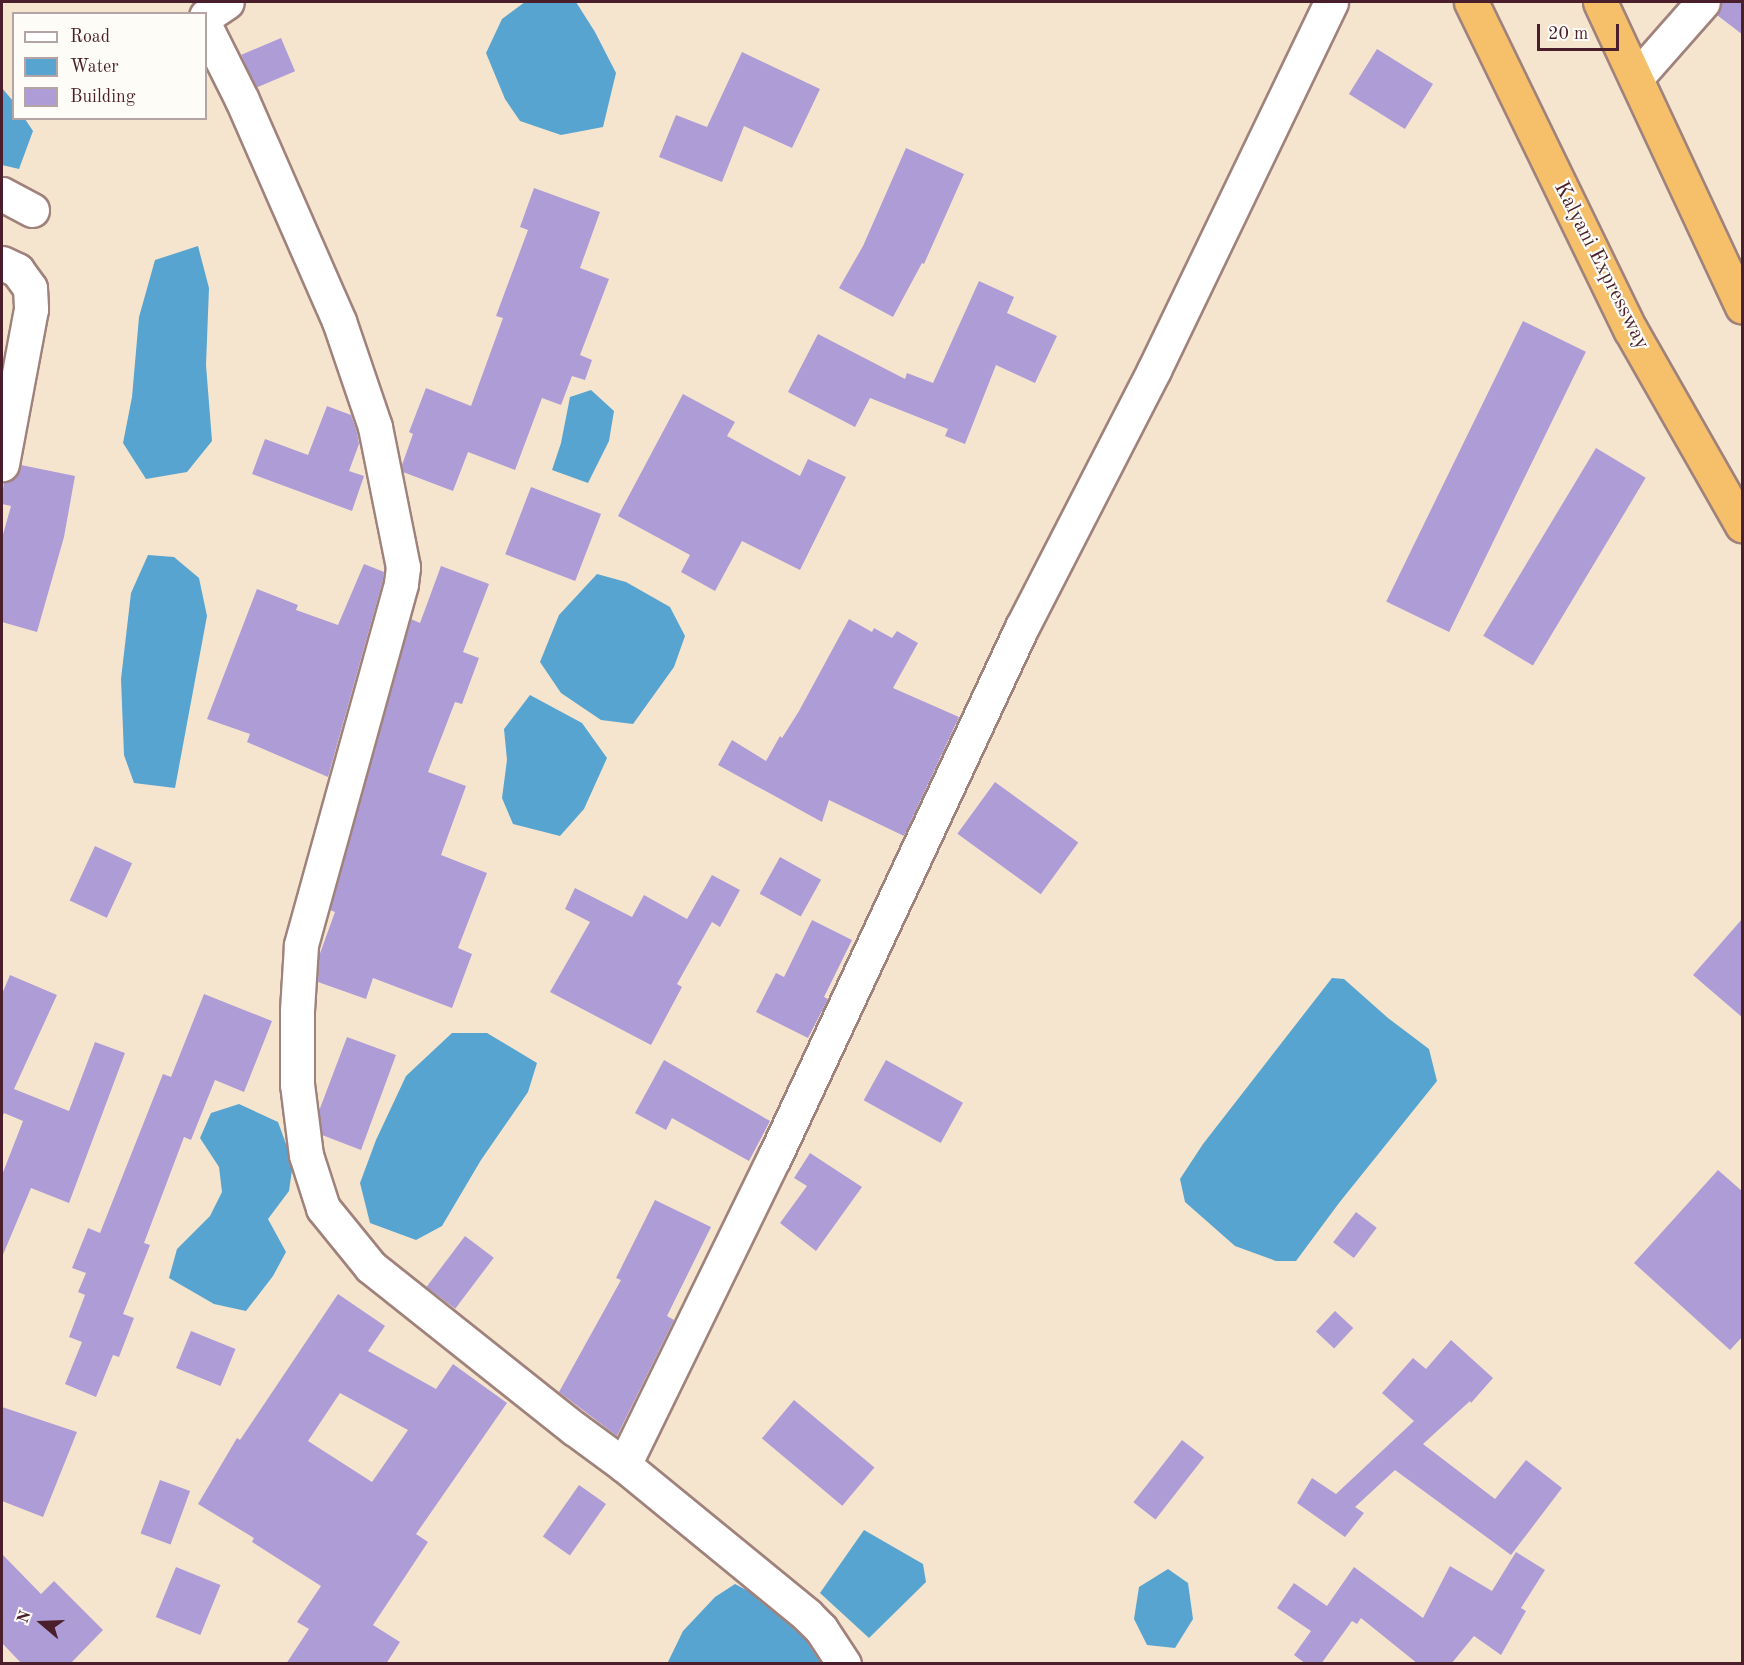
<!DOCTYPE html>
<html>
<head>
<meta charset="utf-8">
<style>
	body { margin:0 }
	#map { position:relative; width:1744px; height:1665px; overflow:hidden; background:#f6e5ce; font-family:"Old Standard TT",serif }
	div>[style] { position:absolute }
	.water>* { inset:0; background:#57a4d0 }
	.building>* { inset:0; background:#ae9cd7; transform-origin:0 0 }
	.roads { filter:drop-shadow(2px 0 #a0827c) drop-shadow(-2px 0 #a0827c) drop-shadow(0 2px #a0827c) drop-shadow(0 -2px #a0827c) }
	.minor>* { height:33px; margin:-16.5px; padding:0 16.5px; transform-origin:16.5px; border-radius:16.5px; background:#fff }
	.highway>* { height:33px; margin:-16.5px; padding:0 16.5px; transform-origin:16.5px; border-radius:16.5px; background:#f6c06b }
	span { translate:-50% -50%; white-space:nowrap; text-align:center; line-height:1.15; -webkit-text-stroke:4.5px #fdfcf7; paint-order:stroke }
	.street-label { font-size:21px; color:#4a1f2b }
	.frame { position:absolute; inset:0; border:3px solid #4a1f2b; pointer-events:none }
	.legend { position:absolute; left:12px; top:12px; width:195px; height:108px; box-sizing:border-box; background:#fdfcf7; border:2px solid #b5a4a5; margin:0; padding:8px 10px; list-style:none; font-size:18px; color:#4a1f2b }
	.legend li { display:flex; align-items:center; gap:12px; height:30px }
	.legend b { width:30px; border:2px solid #b5a4a5 }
	.north { position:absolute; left:12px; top:1593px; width:60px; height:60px; -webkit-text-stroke:4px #fdfcf7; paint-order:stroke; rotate:289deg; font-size:16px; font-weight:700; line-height:24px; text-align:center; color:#4a1f2b }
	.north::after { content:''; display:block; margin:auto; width:21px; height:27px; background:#4a1f2b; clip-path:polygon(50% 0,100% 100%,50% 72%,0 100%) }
	.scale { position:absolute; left:1537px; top:24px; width:82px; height:27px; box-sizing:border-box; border:3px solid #4a1f2b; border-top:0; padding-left:8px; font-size:18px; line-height:21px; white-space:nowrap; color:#4a1f2b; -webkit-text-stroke:4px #fdfcf7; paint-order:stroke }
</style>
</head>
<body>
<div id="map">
	<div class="water">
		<div style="clip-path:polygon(525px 2px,576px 2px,595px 32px,616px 73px,603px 127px,561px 135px,520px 121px,505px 99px,486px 53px,502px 19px)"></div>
		<div style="clip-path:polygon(2px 88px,13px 101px,14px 118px,25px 119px,33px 131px,19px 169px,2px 165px)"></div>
		<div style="clip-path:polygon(198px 246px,209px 288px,206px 365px,212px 441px,187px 472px,146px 479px,123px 443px,132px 397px,139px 317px,155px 260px)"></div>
		<div style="clip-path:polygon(591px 390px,614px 411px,609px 441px,588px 483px,552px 470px,561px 443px,570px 397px)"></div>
		<div style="clip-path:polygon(148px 555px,174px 557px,199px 578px,207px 616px,175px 788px,134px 783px,124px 755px,121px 679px,131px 593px)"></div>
		<div style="clip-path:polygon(597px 574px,626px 582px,670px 607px,685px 636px,674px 667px,633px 724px,601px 720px,561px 693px,540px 662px,559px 615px)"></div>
		<div style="clip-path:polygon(530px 695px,582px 723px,607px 758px,584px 809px,560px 836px,513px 824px,502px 798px,507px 760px,504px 729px)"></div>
		<div style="clip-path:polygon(1332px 978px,1344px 979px,1388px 1018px,1429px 1049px,1437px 1081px,1339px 1203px,1296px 1261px,1276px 1261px,1235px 1246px,1185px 1202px,1180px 1179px,1203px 1144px)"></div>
		<div style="clip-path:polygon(452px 1033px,487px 1033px,537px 1063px,528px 1092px,481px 1160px,442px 1226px,416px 1240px,370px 1223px,360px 1183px,376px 1140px,406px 1076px)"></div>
		<div style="clip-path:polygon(239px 1104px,278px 1122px,293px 1163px,289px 1191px,268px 1219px,286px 1252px,273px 1276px,246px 1311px,214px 1304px,169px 1278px,177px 1249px,210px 1216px,222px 1192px,219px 1167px,200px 1138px,211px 1113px)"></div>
		<div style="clip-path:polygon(864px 1530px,923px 1564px,926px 1582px,869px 1638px,820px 1593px)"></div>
		<div style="clip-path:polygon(1168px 1569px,1188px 1583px,1193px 1619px,1175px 1648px,1147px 1645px,1134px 1619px,1139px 1587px)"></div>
		<div style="clip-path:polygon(735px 1584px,787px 1612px,821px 1663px,667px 1664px,683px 1631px,715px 1597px)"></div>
	</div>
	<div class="building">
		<div style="clip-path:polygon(1721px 2px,1743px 2px,1743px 35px,1717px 15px)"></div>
		<div style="left:281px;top:38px;width:36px;height:43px;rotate:67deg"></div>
		<div style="left:1377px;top:49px;width:66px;height:53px;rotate:32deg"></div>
		<div style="clip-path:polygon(742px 52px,820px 89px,792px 148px,744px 126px,722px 182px,659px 157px,676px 115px,707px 127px)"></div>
		<div style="clip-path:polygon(906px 148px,964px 174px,924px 264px,922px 263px,893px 317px,839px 288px,863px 246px)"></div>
		<div style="clip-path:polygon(534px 188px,600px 212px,580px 268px,609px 279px,580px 355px,592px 360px,585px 380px,572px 376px,561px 405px,542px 398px,515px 470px,468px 452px,453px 491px,403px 472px,402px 465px,413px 434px,409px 432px,426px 388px,471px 406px,503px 318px,496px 316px,528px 230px,520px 227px)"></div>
		<div style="clip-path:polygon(979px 281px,1014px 297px,1007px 313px,1057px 336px,1035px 383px,996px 365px,965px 444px,945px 436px,948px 429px,870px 398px,855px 427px,788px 392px,818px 334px,905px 379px,907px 373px,933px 383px)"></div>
		<div style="left:1523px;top:321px;width:70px;height:312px;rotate:26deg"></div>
		<div style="clip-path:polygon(683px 394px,735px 422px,727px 436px,800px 476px,808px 459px,846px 477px,800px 570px,742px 541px,715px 591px,681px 572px,690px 555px,618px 516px)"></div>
		<div style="clip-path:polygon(327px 406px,351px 415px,357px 432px,359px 444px,349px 471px,364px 476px,352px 511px,252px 474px,265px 439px,308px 455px)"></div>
		<div style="left:1596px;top:448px;width:58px;height:219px;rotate:31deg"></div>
		<div style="clip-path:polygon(21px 465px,75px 476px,64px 537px,37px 632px,2px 622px,2px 538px,11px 506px,2px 504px,2px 497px,4px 482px,16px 477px)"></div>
		<div style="left:531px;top:487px;width:75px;height:72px;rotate:21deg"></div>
		<div style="clip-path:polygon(364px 564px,384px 572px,383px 580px,328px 777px,247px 742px,250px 734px,207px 719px,257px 589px,298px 605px,296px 610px,338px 625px)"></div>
		<div style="clip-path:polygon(441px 566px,489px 584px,463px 652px,479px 658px,462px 704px,455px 702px,428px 772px,466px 786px,441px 855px,487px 873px,458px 948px,472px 954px,452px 1008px,373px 978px,366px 999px,318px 982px,319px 956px,335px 912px,330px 910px,411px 619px,420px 623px)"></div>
		<div style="clip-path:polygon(849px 619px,872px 632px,874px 628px,892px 638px,897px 631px,918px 643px,893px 688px,959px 717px,904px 836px,829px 800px,822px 822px,718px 765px,732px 740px,766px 761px,780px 736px,782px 738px,799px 711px)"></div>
		<div style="left:995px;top:782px;width:103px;height:64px;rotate:36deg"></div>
		<div style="left:95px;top:846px;width:41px;height:60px;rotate:25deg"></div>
		<div style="left:780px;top:857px;width:47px;height:42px;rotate:29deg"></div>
		<div style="clip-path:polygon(712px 875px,740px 890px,720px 927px,712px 922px,677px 984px,682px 987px,651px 1045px,550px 992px,590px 922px,565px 909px,575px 888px,632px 917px,644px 895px,687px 919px)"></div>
		<div style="clip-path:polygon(1743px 918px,1743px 1018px,1693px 975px)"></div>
		<div style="clip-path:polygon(812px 920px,852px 940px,824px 997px,828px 999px,808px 1038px,756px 1012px,776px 973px,784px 977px)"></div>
		<div style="clip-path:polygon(10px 975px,57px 995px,14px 1089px,69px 1111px,95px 1042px,125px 1053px,69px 1203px,31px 1188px,2px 1257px,2px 1175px,23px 1121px,4px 1113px,2px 1118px,2px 994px)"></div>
		<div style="clip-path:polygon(204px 994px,272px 1021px,244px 1092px,215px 1080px,191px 1140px,184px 1137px,144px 1243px,150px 1245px,123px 1314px,134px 1318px,119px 1357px,113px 1355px,96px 1397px,65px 1384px,82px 1342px,69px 1337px,85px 1295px,78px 1292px,86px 1273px,72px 1268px,88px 1228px,100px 1233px,163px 1074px,171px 1077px)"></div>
		<div style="clip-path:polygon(347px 1037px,396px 1055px,361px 1150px,322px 1135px,319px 1111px)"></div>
		<div style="clip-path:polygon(664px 1060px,770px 1121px,749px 1161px,672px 1118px,666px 1130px,635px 1113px)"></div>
		<div style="left:886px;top:1060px;width:88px;height:46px;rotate:29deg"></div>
		<div style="clip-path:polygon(810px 1153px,862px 1187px,816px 1251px,780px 1223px,807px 1186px,794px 1178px)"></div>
		<div style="clip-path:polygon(1718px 1170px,1743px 1192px,1743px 1336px,1730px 1350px,1634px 1263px)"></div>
		<div style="clip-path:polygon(655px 1200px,711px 1227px,667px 1316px,674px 1320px,617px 1436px,559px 1392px,621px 1280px,616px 1278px)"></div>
		<div style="left:1356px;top:1212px;width:26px;height:38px;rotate:37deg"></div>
		<div style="left:465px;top:1236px;width:36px;height:64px;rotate:37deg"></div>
		<div style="clip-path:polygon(evenodd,338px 1294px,385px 1326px,368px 1351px,436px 1389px,453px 1364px,507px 1403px,416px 1534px,428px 1542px,373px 1625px,400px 1642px,386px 1664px,286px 1664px,309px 1629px,297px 1622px,321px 1586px,252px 1542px,254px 1538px,198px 1504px,237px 1438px,240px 1440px,338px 1294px,340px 1393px,408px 1430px,372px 1482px,308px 1441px,340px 1393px)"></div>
		<div style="left:1335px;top:1311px;width:25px;height:28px;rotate:43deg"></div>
		<div style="left:191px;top:1331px;width:48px;height:40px;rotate:22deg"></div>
		<div style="clip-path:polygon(1451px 1340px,1493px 1378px,1471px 1403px,1470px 1401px,1423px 1444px,1495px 1499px,1526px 1460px,1562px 1488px,1511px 1555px,1395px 1470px,1355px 1507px,1364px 1513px,1345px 1537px,1297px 1503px,1312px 1478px,1336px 1494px,1414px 1421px,1382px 1393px,1413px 1358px,1426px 1369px)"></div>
		<div style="left:794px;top:1400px;width:105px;height:50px;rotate:40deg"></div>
		<div style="clip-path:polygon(2px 1407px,77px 1432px,43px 1517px,2px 1501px)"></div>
		<div style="left:1182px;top:1440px;width:28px;height:79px;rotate:38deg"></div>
		<div style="left:160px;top:1480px;width:32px;height:57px;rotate:20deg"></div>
		<div style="left:579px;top:1485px;width:33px;height:63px;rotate:35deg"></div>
		<div style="clip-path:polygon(1516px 1552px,1545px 1570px,1521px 1608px,1526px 1611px,1501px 1655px,1474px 1636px,1451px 1664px,1418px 1664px,1361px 1618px,1357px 1624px,1352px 1621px,1321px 1664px,1306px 1664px,1294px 1655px,1311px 1631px,1277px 1608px,1294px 1583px,1327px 1606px,1354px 1567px,1423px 1618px,1450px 1566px,1492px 1591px)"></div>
		<div style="clip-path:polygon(2px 1554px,41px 1594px,54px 1581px,103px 1630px,70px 1664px,22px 1664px,2px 1643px)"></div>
		<div style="left:176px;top:1567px;width:48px;height:54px;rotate:22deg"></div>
	</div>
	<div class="roads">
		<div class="minor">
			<div style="left:206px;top:16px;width:25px;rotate:-34deg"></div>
			<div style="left:206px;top:28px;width:80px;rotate:63.4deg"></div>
			<div style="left:242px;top:100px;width:241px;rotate:66.3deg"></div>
			<div style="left:339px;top:321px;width:112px;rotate:71.2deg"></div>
			<div style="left:375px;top:427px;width:143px;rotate:78.7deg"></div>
			<div style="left:403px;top:567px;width:17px;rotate:97deg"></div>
			<div style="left:401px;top:584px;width:375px;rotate:105.5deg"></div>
			<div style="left:301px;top:945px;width:66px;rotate:93.5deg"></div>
			<div style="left:297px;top:1011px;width:73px;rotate:90deg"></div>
			<div style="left:297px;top:1084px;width:72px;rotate:82.8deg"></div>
			<div style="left:306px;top:1155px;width:56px;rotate:72.2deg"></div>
			<div style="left:323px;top:1208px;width:76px;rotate:50.9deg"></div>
			<div style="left:371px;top:1267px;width:260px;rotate:38.5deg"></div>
			<div style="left:575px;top:1429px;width:61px;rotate:36.3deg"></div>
			<div style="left:624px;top:1465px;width:237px;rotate:39.3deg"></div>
			<div style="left:807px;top:1615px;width:20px;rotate:45deg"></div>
			<div style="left:821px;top:1629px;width:42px;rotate:56.7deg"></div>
			<div style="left:1636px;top:78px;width:101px;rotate:-48.6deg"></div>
			<div style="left:2px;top:194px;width:34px;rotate:28deg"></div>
			<div style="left:2px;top:263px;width:17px;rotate:25deg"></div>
			<div style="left:17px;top:270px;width:22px;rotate:54deg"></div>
			<div style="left:30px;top:288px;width:21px;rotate:87deg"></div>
			<div style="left:31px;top:309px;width:158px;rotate:100.6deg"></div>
			<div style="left:624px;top:1465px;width:342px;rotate:-64deg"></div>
			<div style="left:774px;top:1158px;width:586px;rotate:-64.97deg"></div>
			<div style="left:1022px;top:627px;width:289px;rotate:-62.8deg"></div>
			<div style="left:1154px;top:370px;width:408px;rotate:-64.3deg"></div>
		</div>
		<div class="highway">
			<div style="left:1471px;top:2px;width:364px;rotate:64.1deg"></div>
			<div style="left:1630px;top:329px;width:226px;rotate:60.3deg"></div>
			<div style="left:1600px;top:2px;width:336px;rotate:65deg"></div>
		</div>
	</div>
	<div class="street-label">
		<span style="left:1601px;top:266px;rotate:63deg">Kalyani Expressway</span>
	</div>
	<div class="frame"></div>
	<ul class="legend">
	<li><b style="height:8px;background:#fff"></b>Road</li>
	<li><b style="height:16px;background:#57a4d0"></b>Water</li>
	<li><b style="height:16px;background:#ae9cd7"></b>Building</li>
	</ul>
	<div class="north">N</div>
	<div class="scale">20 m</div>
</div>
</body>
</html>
